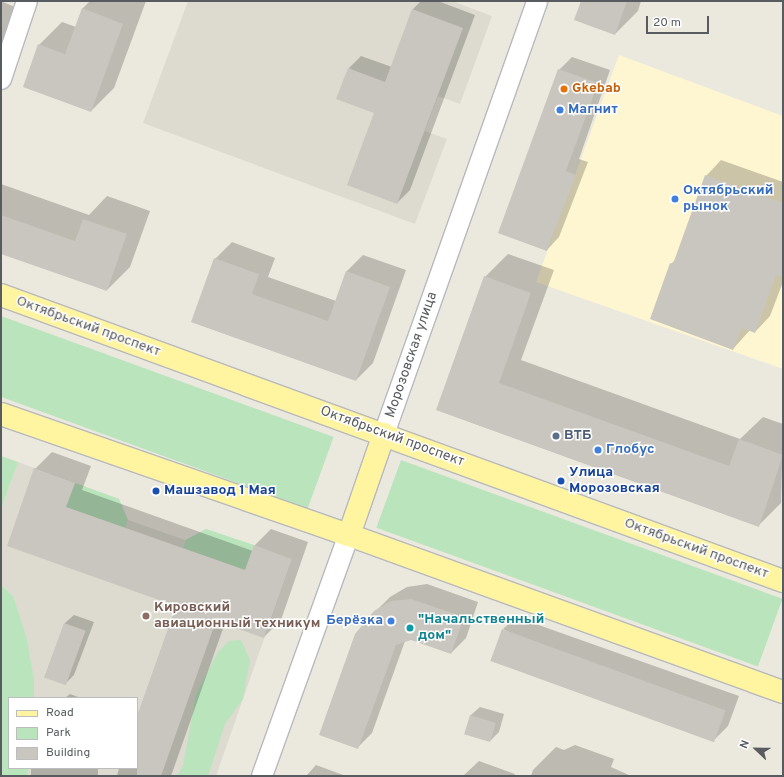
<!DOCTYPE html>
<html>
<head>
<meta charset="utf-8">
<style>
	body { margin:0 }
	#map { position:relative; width:784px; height:777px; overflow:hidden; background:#ebe9de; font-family:Overpass,sans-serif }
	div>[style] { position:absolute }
	.commercial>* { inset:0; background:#fef6d1 }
	.education>* { inset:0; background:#dddbcf }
	.green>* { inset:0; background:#bae4bc; transform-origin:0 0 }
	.shadow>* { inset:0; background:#0003; transform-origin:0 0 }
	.building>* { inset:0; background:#c8c6be; transform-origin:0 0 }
	.roads { filter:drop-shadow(1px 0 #b7b9be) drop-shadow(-1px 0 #b7b9be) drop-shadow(0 1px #b7b9be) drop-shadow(0 -1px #b7b9be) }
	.street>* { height:20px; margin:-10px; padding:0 10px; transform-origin:10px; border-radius:10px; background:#fff }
	.primary>* { height:22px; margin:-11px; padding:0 11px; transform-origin:11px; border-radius:11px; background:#fff4a0 }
	.dots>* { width:11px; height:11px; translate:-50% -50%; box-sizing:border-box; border:2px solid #fff; border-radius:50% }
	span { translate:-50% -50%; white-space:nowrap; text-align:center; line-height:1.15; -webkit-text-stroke:3px #fff; paint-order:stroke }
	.food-label { font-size:14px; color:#c56008; font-weight:700 }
	.left { translate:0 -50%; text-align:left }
	.shop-label { font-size:14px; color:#366cbe; font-weight:700 }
	.right { translate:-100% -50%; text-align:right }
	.street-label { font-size:14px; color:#585b60 }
	.service-label { font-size:14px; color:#4e5e75; font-weight:700 }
	.transit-label { font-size:14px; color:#164399; font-weight:700 }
	.education-label { font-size:14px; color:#785e54; font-weight:700 }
	.culture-label { font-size:14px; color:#0d838f; font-weight:700 }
	.frame { position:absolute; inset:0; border:2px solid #585b60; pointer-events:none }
	.legend { position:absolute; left:8px; top:697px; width:130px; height:72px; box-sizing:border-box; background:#fff; border:1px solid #bcbdbf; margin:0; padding:5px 7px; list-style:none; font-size:12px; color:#585b60 }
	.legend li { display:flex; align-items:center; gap:8px; height:20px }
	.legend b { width:20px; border:1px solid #bcbdbf }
	.north { position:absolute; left:736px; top:729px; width:40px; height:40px; -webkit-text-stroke:3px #fff; paint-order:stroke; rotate:292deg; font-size:11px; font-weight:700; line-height:16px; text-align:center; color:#585b60 }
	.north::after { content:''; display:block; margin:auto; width:14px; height:18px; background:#585b60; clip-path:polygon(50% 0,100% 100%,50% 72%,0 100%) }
	.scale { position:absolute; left:646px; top:16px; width:63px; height:18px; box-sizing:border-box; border:2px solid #585b60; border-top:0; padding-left:5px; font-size:12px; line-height:14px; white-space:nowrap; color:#585b60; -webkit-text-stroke:3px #fff; paint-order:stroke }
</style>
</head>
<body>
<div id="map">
	<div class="commercial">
		<div style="clip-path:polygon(619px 55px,783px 116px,783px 369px,536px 282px)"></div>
	</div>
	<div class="education">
		<div style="clip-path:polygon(188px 1px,452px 1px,492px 16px,460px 104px,438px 96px,425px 131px,447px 139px,415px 224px,143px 123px)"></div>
		<div style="clip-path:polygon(18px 462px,119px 499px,128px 520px,185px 540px,206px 529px,292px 559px,216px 776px,27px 776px,29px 768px,137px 768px,137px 698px,34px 698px,34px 679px,13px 596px,1px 585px,1px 509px)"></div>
	</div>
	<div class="green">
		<div style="left:1px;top:316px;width:354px;height:76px;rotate:20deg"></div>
		<div style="clip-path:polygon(1px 456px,18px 462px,1px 509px)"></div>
		<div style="left:401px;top:460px;width:406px;height:72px;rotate:20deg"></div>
		<div style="clip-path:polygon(75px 483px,119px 499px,128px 520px,125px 528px,66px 507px)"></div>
		<div style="clip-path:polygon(206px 529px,254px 545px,245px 570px,183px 548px,186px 540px)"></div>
		<div style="clip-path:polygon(1px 585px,13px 596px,26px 636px,34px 679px,34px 698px,9px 698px,9px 768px,29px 768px,27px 776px,1px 776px)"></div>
		<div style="clip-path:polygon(241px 640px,250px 660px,243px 699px,225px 724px,208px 776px,177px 776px,183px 766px,196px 694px,218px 652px,229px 641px)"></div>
	</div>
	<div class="shadow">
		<div style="clip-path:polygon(1px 1px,26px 12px,1px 65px)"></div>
		<div style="clip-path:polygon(90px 1px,146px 1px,114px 88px,91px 111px,39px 45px,62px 22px,76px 27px,82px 9px)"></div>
		<div style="clip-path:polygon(421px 1px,438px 1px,475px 15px,410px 190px,397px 203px,375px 112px,349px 68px,361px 56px,392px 67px,413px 9px)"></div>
		<div style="clip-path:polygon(582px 1px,641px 1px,638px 11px,615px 34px)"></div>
		<div style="clip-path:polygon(572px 57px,610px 70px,579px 159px,588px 162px,559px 237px,547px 250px,559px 70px)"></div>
		<div style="clip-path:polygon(721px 160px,783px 182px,783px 282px,770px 316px,755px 332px,750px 330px,733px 349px,671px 264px,676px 259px,706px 176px)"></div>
		<div style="clip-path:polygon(1px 184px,89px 215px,107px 196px,150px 211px,130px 267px,107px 290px,1px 253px)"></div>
		<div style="clip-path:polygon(232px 242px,275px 258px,268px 277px,336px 301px,346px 272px,363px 255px,406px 270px,373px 363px,356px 380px,192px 322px,215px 259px)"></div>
		<div style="clip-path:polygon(508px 254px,554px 270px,521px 360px,740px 439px,763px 417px,783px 424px,781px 503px,758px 526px,437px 410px,485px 277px)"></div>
		<div style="clip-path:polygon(52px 452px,91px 466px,82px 490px,253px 551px,255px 545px,271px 529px,308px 542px,281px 620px,264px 637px,225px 623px,171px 776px,117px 776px,119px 768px,137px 768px,137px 719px,178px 606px,8px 545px,35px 469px)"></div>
		<div style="clip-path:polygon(427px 584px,478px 602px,466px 638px,451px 653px,411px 639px,405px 641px,372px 733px,357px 748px,375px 612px,390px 597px,407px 587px)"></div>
		<div style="clip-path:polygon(74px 615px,94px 622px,74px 675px,65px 684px,45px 676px,65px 623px)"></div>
		<div style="clip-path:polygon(516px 617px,739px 696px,728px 726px,715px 739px,503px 629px)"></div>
		<div style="clip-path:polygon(70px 694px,81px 698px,65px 698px)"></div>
		<div style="clip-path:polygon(480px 707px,504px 714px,499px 732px,490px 741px,465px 733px,471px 715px)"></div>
		<div style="clip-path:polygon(575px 745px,614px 759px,611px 767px,631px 776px,531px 776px,533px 770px,556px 747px,564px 750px)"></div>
		<div style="clip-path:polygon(479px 761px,515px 774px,514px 776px,463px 776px)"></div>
		<div style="clip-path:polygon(316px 765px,346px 776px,306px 776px)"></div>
		<div style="left:31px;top:768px;width:67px;height:9px"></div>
	</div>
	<div class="building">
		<div style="clip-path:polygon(581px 1px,627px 1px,615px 35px,574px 20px)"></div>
		<div style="clip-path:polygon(82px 8px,123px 24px,91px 112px,23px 87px,38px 44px,65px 54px)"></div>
		<div style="clip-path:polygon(412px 9px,463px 28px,397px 204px,347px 185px,374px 113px,336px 99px,348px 68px,385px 82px)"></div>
		<div style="clip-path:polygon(558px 69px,598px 83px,566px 171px,576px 175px,547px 251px,498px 233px)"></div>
		<div style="clip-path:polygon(705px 175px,783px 203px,783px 277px,776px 275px,755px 333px,742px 328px,733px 350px,650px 319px,670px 263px,673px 264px)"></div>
		<div style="clip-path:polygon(1px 215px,75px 241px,83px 219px,127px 234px,107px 291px,1px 254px)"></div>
		<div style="clip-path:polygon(214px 258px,259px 274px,252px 294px,328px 321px,346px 271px,390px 287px,356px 381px,191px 322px)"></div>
		<div style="clip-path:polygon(484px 276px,531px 293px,499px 383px,729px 466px,739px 439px,783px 455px,759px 527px,436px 410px)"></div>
		<div style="clip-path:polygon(34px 468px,75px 483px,66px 507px,245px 570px,254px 545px,292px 559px,264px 638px,216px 621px,161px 776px,137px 776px,137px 716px,176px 606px,7px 546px)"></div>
		<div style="clip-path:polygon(411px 599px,464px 617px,451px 654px,411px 640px,396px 645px,358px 749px,319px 735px,355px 634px,374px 611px,391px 601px)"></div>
		<div style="left:64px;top:623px;width:23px;height:58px;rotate:20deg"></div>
		<div style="left:502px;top:629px;width:238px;height:34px;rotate:20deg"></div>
		<div style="left:470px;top:715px;width:27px;height:20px;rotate:17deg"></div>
	</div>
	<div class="roads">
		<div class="street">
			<div style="left:1px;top:79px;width:82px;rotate:-71.6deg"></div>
			<div style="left:384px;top:434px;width:459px;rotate:-70.5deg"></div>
			<div style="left:262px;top:776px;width:256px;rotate:-70.2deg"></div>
		</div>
		<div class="primary">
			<div style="left:1px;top:295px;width:833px;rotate:20.09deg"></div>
			<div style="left:1px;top:414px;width:368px;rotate:19.2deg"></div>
			<div style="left:349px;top:535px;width:462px;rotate:19.9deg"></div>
			<div style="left:349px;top:535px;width:107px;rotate:-70.9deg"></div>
		</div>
	</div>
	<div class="dots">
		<div style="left:564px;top:89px;background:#e8710a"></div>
		<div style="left:560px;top:110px;background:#3f7fe0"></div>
		<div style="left:675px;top:199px;background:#3f7fe0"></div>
		<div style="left:556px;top:436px;background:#5c6f8a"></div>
		<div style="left:598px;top:450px;background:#3f7fe0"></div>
		<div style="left:561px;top:481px;background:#1a4fb4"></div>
		<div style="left:156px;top:491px;background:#1a4fb4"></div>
		<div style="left:146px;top:616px;background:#8d6e63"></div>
		<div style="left:391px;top:621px;background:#3f7fe0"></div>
		<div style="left:410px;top:628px;background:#0f9aa8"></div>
	</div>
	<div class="food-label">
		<span class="left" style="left:572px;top:89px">Gkebab</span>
	</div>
	<div class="shop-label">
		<span class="left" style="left:568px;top:110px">Магнит</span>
		<span class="left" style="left:683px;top:199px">Октябрьский<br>рынок</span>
		<span class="left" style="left:606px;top:450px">Глобус</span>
		<span class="right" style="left:383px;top:621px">Берёзка</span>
	</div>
	<div class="street-label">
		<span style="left:88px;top:327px;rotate:20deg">Октябрьский проспект</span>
		<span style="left:412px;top:355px;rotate:-71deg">Морозовская улица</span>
		<span style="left:392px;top:437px;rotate:20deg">Октябрьский проспект</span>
		<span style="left:696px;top:549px;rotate:20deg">Октябрьский проспект</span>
	</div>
	<div class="service-label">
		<span class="left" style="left:564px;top:436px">ВТБ</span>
	</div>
	<div class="transit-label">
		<span class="left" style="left:569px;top:481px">Улица<br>Морозовская</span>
		<span class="left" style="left:164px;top:491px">Машзавод 1 Мая</span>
	</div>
	<div class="education-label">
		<span class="left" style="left:154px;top:616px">Кировский<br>авиационный техникум</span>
	</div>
	<div class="culture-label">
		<span class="left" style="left:418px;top:628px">"Начальственный<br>дом"</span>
	</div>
	<div class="frame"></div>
	<ul class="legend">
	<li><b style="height:5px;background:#fff4a0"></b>Road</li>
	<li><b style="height:11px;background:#bae4bc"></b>Park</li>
	<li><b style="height:11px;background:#c8c6be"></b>Building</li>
	</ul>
	<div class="north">N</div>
	<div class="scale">20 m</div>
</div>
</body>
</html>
